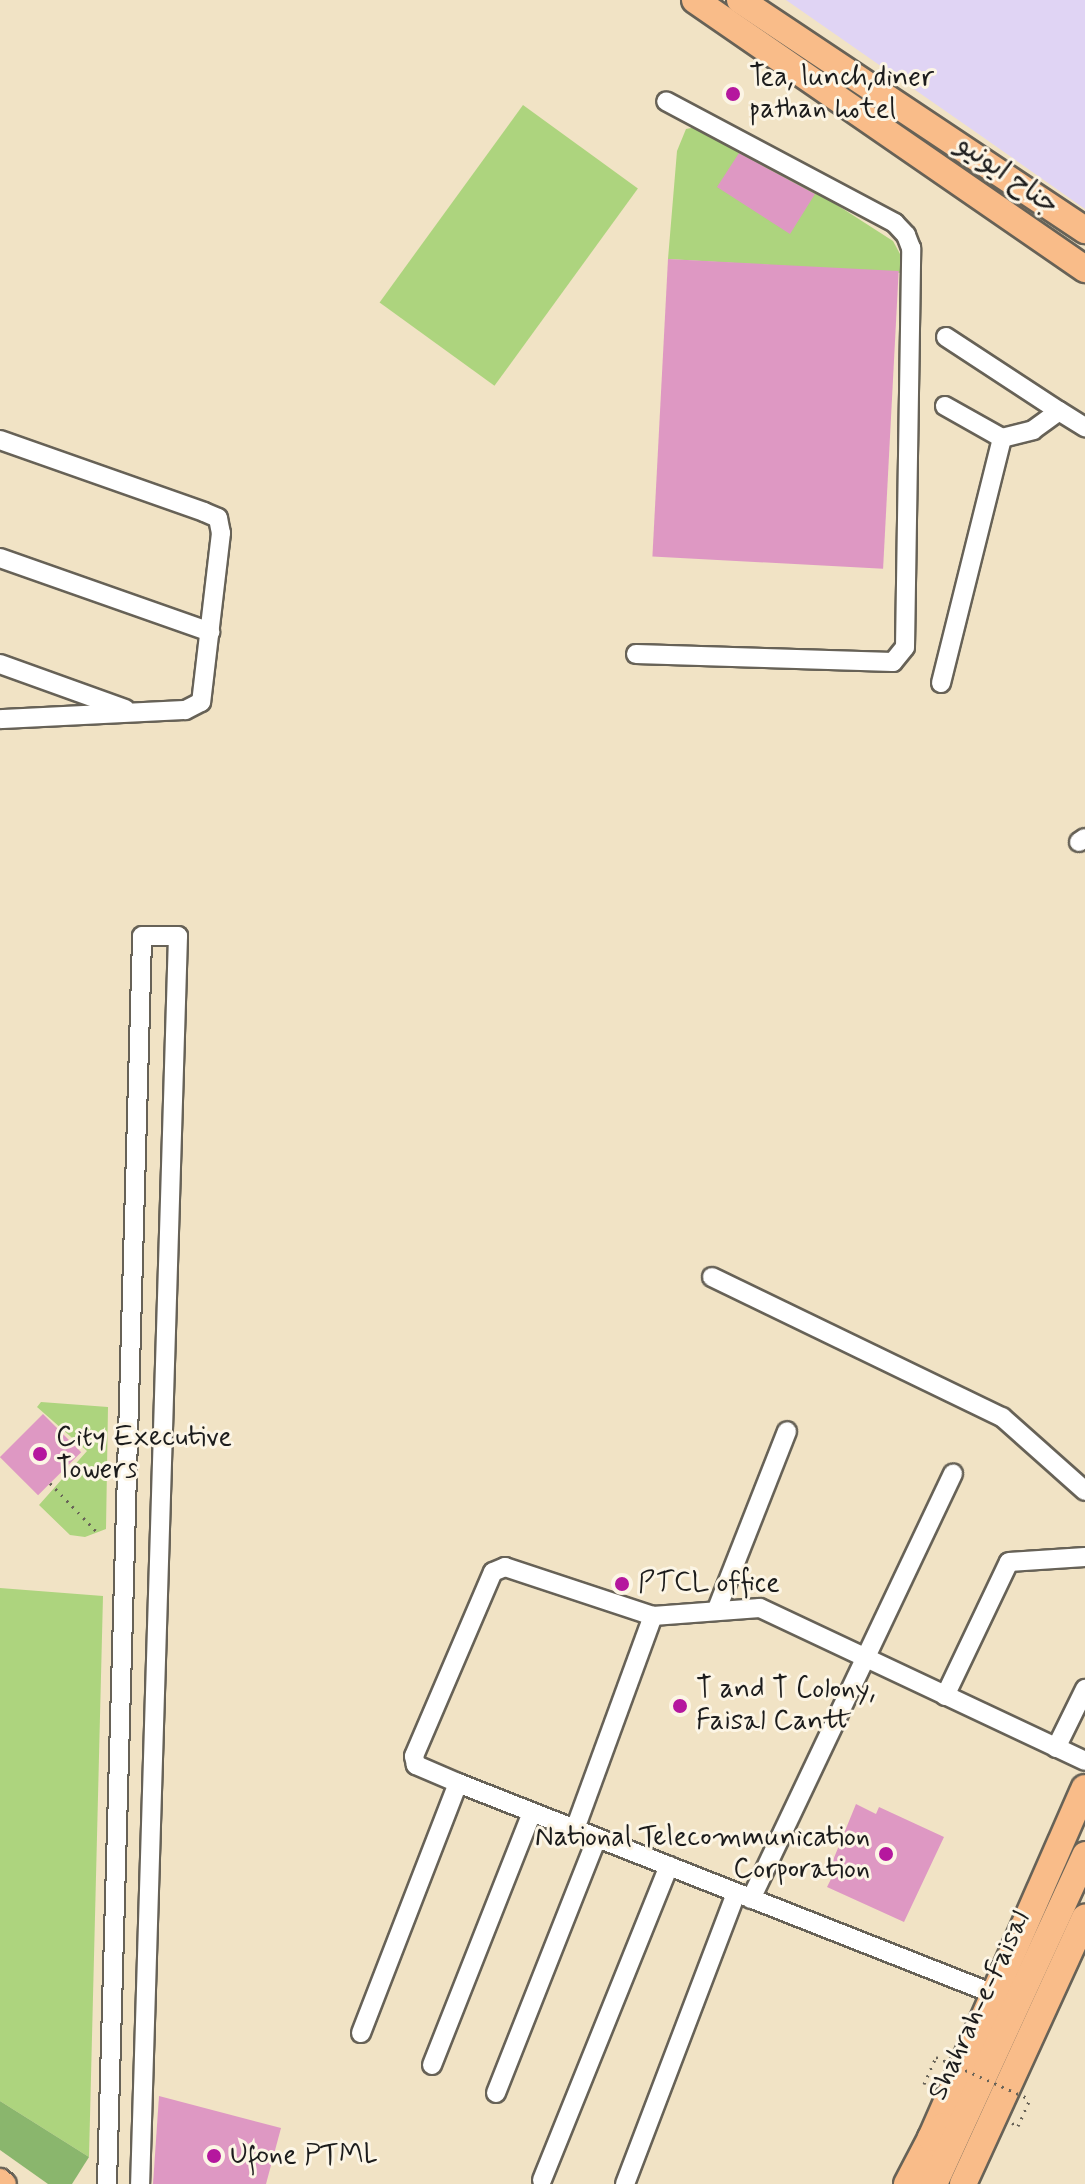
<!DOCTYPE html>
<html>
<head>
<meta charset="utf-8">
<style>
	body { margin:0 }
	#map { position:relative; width:1085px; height:2184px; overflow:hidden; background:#f1e3c5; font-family:Mynerve,"Playpen Sans Arabic",sans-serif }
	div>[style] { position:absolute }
	.built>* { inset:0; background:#e0d4f4 }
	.green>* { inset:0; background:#add47e; transform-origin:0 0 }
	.forest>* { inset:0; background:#8ab66d }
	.building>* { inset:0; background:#de98c3; transform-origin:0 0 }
	.path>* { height:3px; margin-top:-1.5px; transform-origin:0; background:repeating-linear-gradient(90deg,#676257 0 2px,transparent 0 8px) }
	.roads { filter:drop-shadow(2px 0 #676257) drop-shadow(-2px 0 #676257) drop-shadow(0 2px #676257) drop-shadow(0 -2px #676257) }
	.minor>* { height:18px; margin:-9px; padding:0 9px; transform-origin:9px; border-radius:9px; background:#fff }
	.major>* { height:22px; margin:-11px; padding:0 11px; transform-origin:11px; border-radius:11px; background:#f9bc89 }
	.highway>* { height:26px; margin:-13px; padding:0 13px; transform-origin:13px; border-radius:13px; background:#f9bc89 }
	.path-bridge>* { height:3px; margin-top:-1.5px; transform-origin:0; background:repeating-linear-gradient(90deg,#676257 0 2px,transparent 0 8px) }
	.dots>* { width:22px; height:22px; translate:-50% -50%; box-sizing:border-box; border:4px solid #fcf5e5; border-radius:50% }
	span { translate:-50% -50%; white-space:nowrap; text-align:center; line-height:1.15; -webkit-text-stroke:6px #fcf5e5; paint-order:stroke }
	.poi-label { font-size:28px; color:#1c1c1c }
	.left { translate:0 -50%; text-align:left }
	.right { translate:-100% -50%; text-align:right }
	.street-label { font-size:28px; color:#1c1c1c }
</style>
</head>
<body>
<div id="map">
	<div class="built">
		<div style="clip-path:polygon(786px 0,1085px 0,1085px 209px,977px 133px)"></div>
	</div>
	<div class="green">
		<div style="left:523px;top:105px;width:142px;height:244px;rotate:36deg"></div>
		<div style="clip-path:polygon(711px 124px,893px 241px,906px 265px,902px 273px,668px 259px,677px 151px,686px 129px)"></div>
		<div style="clip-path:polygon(41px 1402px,108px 1407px,106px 1529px,85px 1537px,70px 1535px,39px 1505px,87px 1451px,37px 1407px)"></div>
		<div style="clip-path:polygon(0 1588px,103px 1596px,89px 2157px,0 2101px)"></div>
	</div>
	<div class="forest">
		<div style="clip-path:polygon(0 2101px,89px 2157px,72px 2184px,48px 2184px,0 2150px)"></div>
	</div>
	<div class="building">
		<div style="clip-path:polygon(739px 153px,815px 194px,790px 234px,717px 187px)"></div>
		<div style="left:668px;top:259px;width:231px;height:298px;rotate:3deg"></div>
		<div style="left:43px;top:1414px;width:54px;height:61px;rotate:45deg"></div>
		<div style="clip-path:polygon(856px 1804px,876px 1814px,879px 1807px,944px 1837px,904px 1922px,827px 1887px,834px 1873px,829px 1870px)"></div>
		<div style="clip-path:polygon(159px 2096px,281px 2128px,266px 2184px,153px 2184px)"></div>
	</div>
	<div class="path">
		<div style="left:50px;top:1483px;width:68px;rotate:46.2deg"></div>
		<div style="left:931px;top:2087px;width:8px;rotate:-157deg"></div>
		<div style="left:924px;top:2084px;width:30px;rotate:-66deg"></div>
		<div style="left:1012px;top:2123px;width:7px;rotate:27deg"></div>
		<div style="left:1018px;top:2126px;width:30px;rotate:-66deg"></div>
	</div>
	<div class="roads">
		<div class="minor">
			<div style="left:946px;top:337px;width:135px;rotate:33.2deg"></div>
			<div style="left:945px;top:406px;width:65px;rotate:29.3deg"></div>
			<div style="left:0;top:440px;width:216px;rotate:19.4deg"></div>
			<div style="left:204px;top:512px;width:15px;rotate:23deg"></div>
			<div style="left:218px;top:518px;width:15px;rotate:79deg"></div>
			<div style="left:221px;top:533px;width:170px;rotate:96.7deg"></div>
			<div style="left:201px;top:702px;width:18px;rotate:153deg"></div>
			<div style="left:185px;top:710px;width:185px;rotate:177.2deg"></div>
			<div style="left:0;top:558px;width:223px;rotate:19.4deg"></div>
			<div style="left:636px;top:654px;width:257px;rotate:1.8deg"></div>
			<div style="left:893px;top:662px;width:19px;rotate:-51deg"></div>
			<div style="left:905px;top:647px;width:399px;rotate:-89.1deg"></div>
			<div style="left:911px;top:248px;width:14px;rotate:-111deg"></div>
			<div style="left:906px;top:235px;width:16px;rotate:-133deg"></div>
			<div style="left:895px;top:223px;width:259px;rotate:-152deg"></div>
			<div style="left:0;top:664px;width:133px;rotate:19.8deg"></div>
			<div style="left:941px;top:683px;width:252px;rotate:-76deg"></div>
			<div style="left:1002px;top:438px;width:32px;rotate:-14deg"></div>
			<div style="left:1033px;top:430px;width:32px;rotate:-36deg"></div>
			<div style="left:1059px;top:411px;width:31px;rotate:32deg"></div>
			<div style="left:1079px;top:842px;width:7px;rotate:-34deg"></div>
			<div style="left:712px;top:1277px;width:322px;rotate:25.8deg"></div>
			<div style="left:1002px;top:1417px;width:111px;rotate:41.7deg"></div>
			<div style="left:717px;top:1609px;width:191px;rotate:-68.5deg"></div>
			<div style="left:945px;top:1696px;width:148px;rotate:-64.5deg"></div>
			<div style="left:1009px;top:1562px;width:76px;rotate:-3.8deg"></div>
			<div style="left:1056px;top:1748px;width:66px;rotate:-63.8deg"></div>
			<div style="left:575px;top:1829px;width:227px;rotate:-69.9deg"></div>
			<div style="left:751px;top:1899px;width:471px;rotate:-64.6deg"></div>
			<div style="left:994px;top:1994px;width:576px;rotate:-158.51deg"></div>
			<div style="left:458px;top:1783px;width:46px;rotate:-156.8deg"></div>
			<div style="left:416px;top:1765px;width:9px;rotate:-103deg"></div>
			<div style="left:414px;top:1756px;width:200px;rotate:-66.8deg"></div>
			<div style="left:493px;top:1572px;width:13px;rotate:-23deg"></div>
			<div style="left:505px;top:1567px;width:156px;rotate:18.3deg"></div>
			<div style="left:653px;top:1616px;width:107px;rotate:-4.3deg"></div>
			<div style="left:760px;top:1608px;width:359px;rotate:25.2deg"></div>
			<div style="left:361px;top:2033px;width:268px;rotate:-68.8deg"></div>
			<div style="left:432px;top:2065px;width:271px;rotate:-68.4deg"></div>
			<div style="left:496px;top:2093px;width:274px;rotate:-68.4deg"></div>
			<div style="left:542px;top:2180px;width:339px;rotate:-68deg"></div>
			<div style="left:107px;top:2184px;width:1248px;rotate:-88.39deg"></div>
			<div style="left:142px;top:936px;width:36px"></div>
			<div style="left:178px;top:936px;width:1249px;rotate:91.74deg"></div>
			<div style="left:625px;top:2184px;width:311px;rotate:-69.1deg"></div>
		</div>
		<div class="major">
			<div style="left:0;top:2180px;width:6px;rotate:39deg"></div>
		</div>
		<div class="highway">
			<div style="left:695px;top:0;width:474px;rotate:34.6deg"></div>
			<div style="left:740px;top:0;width:415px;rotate:33.7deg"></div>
			<div style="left:931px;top:2138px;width:382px;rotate:-66.3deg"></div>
			<div style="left:907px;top:2184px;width:52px;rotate:-62.4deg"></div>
			<div style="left:931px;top:2138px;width:17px;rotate:-45deg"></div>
			<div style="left:934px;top:2184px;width:362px;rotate:-65.3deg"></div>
			<div style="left:963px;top:2184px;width:293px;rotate:-65.4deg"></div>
		</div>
	</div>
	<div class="path-bridge">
		<div style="left:936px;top:2057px;width:103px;rotate:24.1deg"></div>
	</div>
	<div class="dots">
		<div style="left:733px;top:94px;background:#b5179e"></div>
		<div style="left:40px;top:1454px;background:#b5179e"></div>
		<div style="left:622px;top:1584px;background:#b5179e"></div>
		<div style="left:680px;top:1706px;background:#b5179e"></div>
		<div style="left:886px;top:1854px;background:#b5179e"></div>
		<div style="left:214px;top:2156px;background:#b5179e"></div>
	</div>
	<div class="poi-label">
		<span class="left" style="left:749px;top:94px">Tea, lunch,diner<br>pathan hotel</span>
		<span class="left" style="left:56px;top:1454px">City Executive<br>Towers</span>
		<span class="left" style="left:638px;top:1584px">PTCL office</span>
		<span class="left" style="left:696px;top:1706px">T and T Colony,<br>Faisal Cantt</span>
		<span class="right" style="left:870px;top:1854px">National Telecommunication<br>Corporation</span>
		<span class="left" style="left:230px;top:2156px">Ufone PTML</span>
	</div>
	<div class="street-label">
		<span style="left:1007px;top:176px;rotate:35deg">جناح ایونیو</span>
		<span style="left:980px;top:2006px;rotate:-65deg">Shahrah-e-Faisal</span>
	</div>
</div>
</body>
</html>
